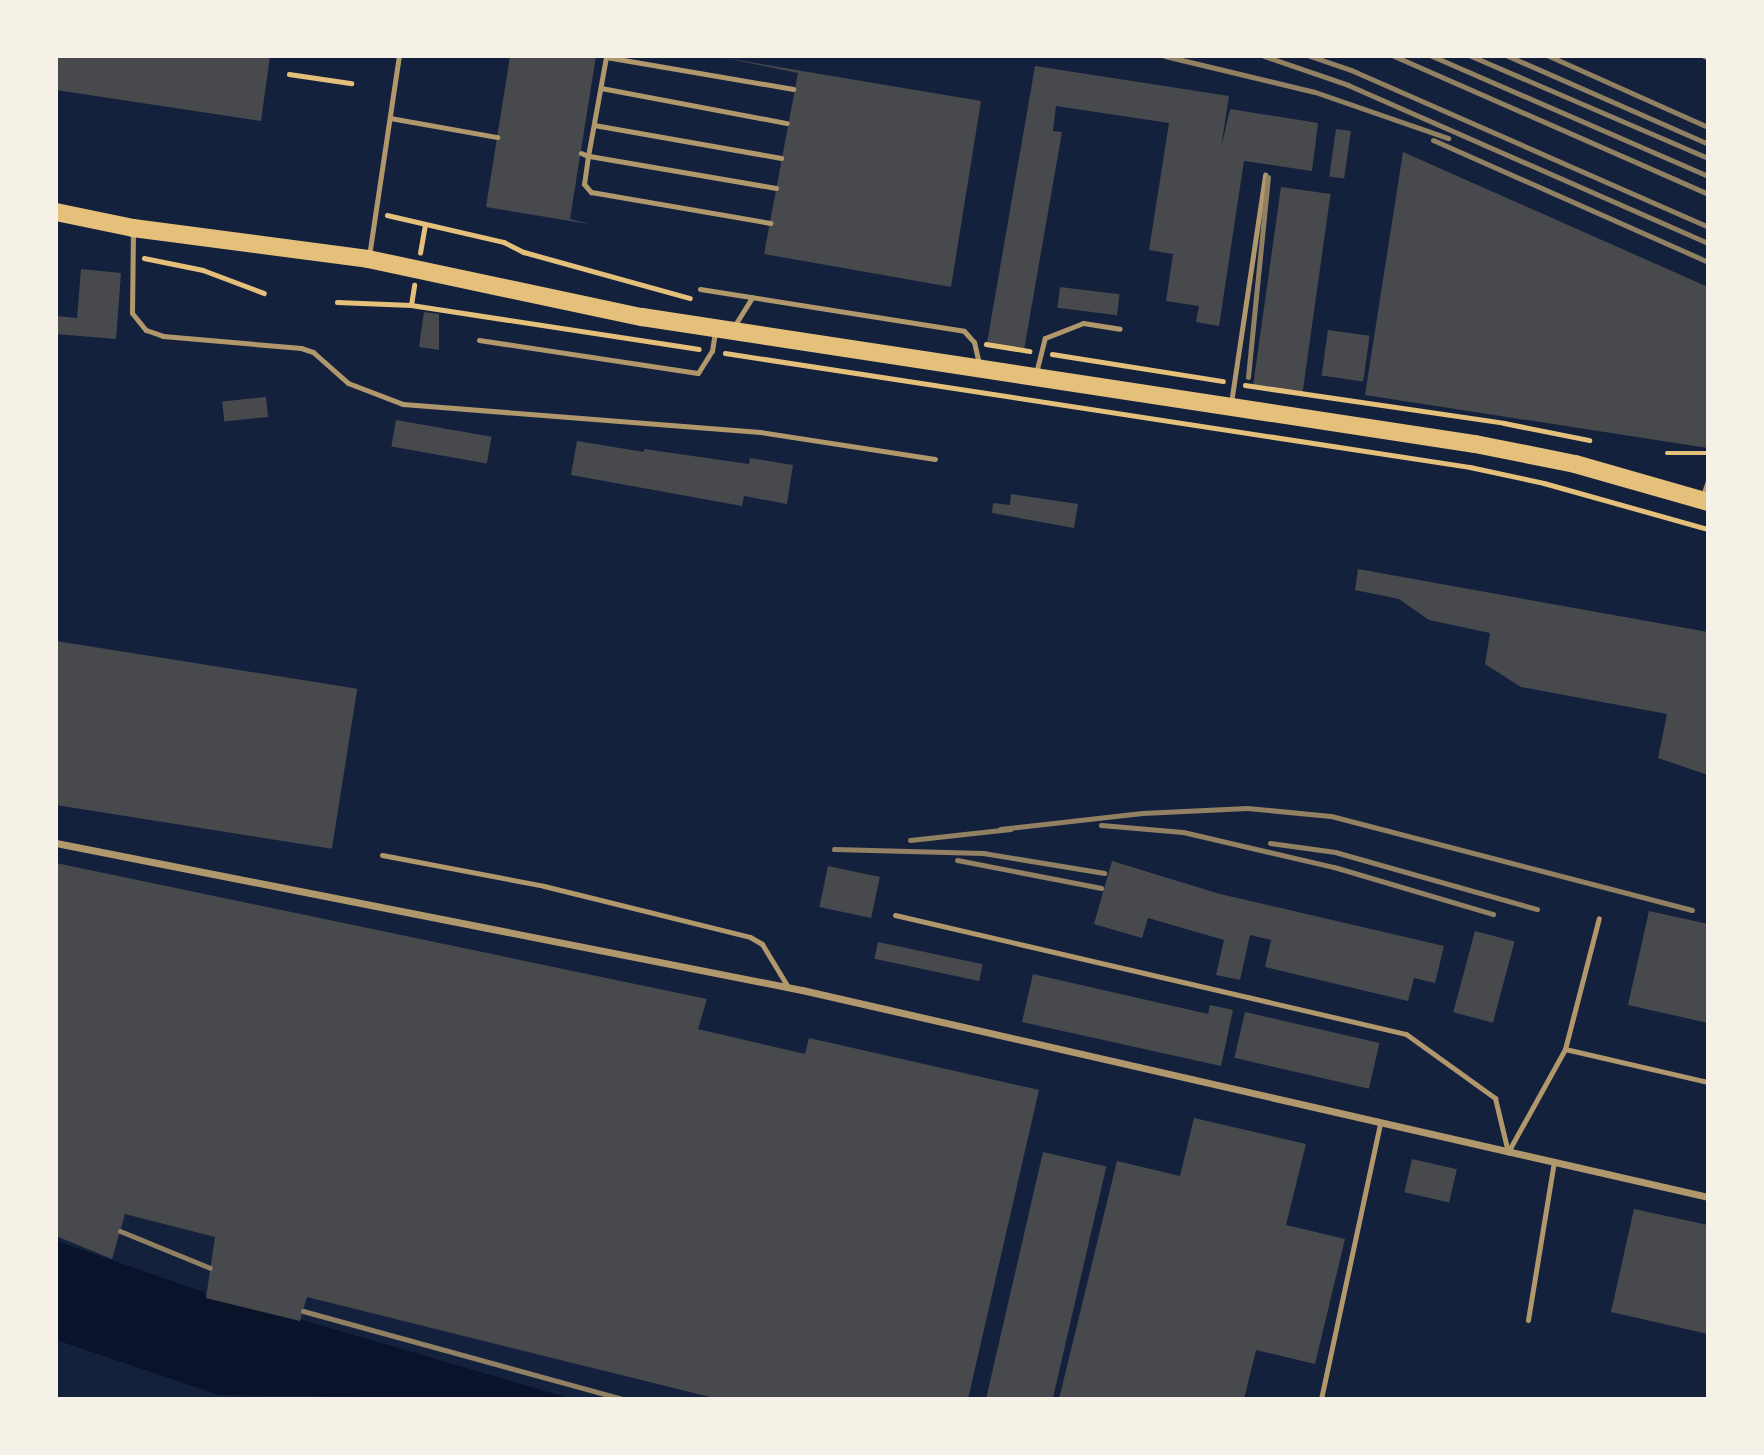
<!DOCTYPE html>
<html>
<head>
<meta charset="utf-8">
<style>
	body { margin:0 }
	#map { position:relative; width:1764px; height:1455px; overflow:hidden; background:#14213d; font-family:"Fira Sans",sans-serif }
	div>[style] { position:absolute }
	.water>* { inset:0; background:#0b132b }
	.building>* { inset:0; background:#48494c; transform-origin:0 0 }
	.path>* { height:4.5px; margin:-2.25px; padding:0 2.25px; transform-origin:2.25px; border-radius:2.25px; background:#e5c07b }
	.service>* { height:5px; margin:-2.5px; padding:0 2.5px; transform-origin:2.5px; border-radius:2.5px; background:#b1986c }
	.minor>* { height:7px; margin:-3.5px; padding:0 3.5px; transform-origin:3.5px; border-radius:3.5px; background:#b1986c }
	.primary>* { height:18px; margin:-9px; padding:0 9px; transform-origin:9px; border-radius:9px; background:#e5c07b }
	.rail>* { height:5px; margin:-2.5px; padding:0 2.5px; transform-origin:2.5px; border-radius:2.5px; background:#918062 }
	span { translate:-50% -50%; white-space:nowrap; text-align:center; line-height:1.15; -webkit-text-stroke:5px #f6f1e7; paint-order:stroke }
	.frame { position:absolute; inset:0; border:58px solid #f6f1e7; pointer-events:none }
</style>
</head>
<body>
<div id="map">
	<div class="water">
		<div style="clip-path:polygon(56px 1241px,204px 1292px,206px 1298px,306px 1321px,572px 1399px,219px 1395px,56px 1340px)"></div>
	</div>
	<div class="building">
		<div style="clip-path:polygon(56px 56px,270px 56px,261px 121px,56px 90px)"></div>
		<div style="clip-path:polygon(510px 56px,596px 56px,570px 219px,589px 224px,486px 207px)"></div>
		<div style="clip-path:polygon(725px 58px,981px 101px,951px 287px,764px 254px,798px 73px)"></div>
		<div style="clip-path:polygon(1035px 66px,1229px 96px,1221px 148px,1230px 109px,1318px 123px,1312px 171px,1244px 161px,1219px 326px,1196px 322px,1199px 306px,1166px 301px,1173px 254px,1149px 250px,1169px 123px,1056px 106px,1053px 131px,1062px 132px,1024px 350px,987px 343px)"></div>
		<div style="left:1336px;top:129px;width:15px;height:48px;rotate:8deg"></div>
		<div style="clip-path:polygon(1403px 152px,1708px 287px,1708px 448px,1365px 395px)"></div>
		<div style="left:1281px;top:187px;width:50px;height:200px;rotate:8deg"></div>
		<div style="clip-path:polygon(81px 269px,121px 273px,116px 339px,56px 334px,56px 316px,77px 318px)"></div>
		<div style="left:1060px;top:287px;width:60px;height:21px;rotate:7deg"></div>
		<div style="clip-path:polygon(424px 312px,439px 314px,439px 350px,419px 347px)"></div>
		<div style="left:1328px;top:330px;width:42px;height:46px;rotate:8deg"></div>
		<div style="left:266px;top:397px;width:20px;height:44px;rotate:84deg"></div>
		<div style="left:396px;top:420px;width:97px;height:27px;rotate:10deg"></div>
		<div style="clip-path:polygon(577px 441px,644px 452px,644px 449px,749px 464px,750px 458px,793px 465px,787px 504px,744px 496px,742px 506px,571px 475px)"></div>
		<div style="clip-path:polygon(1011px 494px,1078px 504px,1074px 528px,992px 513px,993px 503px,1010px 505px)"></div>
		<div style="clip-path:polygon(1358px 569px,1708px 632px,1708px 775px,1658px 758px,1667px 714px,1521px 687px,1485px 664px,1490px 633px,1429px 620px,1399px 599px,1355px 590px)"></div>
		<div style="left:56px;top:641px;width:305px;height:162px;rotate:9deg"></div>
		<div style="clip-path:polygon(1112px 861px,1220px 894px,1444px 946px,1435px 983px,1414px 978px,1408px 1001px,1265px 967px,1271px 940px,1250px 935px,1240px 980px,1216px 975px,1224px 940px,1148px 918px,1142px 938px,1094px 924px)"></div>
		<div style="clip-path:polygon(56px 863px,707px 999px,698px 1029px,805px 1054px,809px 1038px,1039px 1090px,968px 1399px,718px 1399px,307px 1297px,300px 1321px,206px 1298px,215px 1237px,125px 1214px,112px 1259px,56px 1236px)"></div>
		<div style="left:828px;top:866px;width:53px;height:42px;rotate:12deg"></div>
		<div style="clip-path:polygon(1649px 911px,1708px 924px,1708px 1023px,1628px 1005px)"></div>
		<div style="left:1475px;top:931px;width:41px;height:84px;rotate:15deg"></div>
		<div style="left:878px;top:942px;width:107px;height:17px;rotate:12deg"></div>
		<div style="clip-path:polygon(1033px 974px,1208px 1014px,1210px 1005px,1233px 1010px,1221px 1066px,1022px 1022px)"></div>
		<div style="left:1245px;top:1012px;width:138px;height:47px;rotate:13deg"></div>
		<div style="clip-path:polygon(1194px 1118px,1306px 1144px,1286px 1225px,1345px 1239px,1315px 1364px,1256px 1350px,1244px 1399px,1059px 1399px,1117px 1161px,1180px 1176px)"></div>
		<div style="left:1043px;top:1152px;width:65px;height:253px;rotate:13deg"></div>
		<div style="left:1412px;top:1159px;width:46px;height:34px;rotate:13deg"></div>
		<div style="clip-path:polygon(1634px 1209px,1708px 1225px,1708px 1334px,1611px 1312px)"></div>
	</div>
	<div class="path">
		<div style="left:289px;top:74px;width:63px;rotate:8.3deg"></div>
		<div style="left:387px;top:215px;width:120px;rotate:13deg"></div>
		<div style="left:504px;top:242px;width:22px;rotate:27deg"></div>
		<div style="left:524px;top:252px;width:172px;rotate:15.5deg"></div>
		<div style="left:420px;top:253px;width:27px;rotate:-80deg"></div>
		<div style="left:144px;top:258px;width:60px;rotate:11.5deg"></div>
		<div style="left:203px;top:270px;width:65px;rotate:20.7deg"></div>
		<div style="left:337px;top:302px;width:74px;rotate:2.3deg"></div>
		<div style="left:411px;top:305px;width:291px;rotate:8.7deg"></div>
		<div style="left:411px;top:305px;width:20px;rotate:-81deg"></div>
		<div style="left:986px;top:344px;width:44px;rotate:9.2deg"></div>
		<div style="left:725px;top:353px;width:754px;rotate:8.7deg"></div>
		<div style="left:1470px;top:467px;width:76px;rotate:12.2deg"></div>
		<div style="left:1544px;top:483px;width:170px;rotate:15.7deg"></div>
		<div style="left:1052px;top:354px;width:173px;rotate:9deg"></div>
		<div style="left:1245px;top:385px;width:262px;rotate:8.3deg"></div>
		<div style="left:1504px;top:423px;width:87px;rotate:11.3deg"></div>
		<div style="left:1667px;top:453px;width:41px"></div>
	</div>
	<div class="service">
		<div style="left:601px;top:88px;width:189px;rotate:10.7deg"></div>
		<div style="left:390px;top:118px;width:109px;rotate:10.1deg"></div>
		<div style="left:594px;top:125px;width:190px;rotate:10deg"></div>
		<div style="left:581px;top:153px;width:8px;rotate:23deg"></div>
		<div style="left:588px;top:156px;width:28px;rotate:98deg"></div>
		<div style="left:584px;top:184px;width:11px;rotate:49deg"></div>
		<div style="left:591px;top:192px;width:182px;rotate:9.8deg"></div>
		<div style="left:776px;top:188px;width:191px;rotate:-170.3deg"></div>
		<div style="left:588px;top:156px;width:101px;rotate:-79.7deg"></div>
		<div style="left:606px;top:57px;width:190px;rotate:9.7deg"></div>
		<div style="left:133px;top:231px;width:82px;rotate:90.7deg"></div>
		<div style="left:132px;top:313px;width:22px;rotate:51deg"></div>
		<div style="left:146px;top:330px;width:18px;rotate:19deg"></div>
		<div style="left:163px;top:336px;width:139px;rotate:5deg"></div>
		<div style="left:301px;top:348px;width:13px;rotate:18deg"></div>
		<div style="left:313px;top:352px;width:47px;rotate:41.5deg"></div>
		<div style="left:348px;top:383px;width:59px;rotate:20.9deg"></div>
		<div style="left:403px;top:404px;width:358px;rotate:4.5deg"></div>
		<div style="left:760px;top:432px;width:177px;rotate:8.8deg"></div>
		<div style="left:369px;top:256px;width:202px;rotate:-81.5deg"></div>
		<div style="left:700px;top:289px;width:267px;rotate:9deg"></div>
		<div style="left:964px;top:331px;width:15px;rotate:48deg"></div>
		<div style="left:974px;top:342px;width:23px;rotate:77deg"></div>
		<div style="left:733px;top:328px;width:36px;rotate:-58deg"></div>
		<div style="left:479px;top:340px;width:221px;rotate:8.6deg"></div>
		<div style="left:698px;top:373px;width:26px;rotate:-58deg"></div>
		<div style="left:712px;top:351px;width:20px;rotate:-81deg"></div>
		<div style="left:1036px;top:373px;width:36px;rotate:-76deg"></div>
		<div style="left:1045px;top:338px;width:41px;rotate:-21.5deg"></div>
		<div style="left:1083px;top:323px;width:37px;rotate:9deg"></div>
		<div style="left:1231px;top:403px;width:231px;rotate:-81.5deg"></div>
		<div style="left:1702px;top:498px;width:18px;rotate:-71deg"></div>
		<div style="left:382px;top:855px;width:165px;rotate:10.8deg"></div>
		<div style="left:544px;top:886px;width:212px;rotate:13.9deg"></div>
		<div style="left:750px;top:937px;width:14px;rotate:30deg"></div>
		<div style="left:762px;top:944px;width:50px;rotate:58.8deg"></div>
		<div style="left:895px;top:915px;width:525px;rotate:13.11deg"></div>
		<div style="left:1406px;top:1034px;width:110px;rotate:35.7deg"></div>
		<div style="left:1495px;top:1098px;width:56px;rotate:76.5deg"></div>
		<div style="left:1565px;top:1049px;width:135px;rotate:-75.5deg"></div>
		<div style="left:1508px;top:1152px;width:118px;rotate:-61deg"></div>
		<div style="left:1565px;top:1049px;width:147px;rotate:13deg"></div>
		<div style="left:1528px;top:1320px;width:160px;rotate:-80.7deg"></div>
		<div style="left:1321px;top:1399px;width:282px;rotate:-77.9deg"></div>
	</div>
	<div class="minor">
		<div style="left:56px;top:843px;width:760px;rotate:11.15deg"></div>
		<div style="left:802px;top:990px;width:929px;rotate:12.87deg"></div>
	</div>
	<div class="primary">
		<div style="left:56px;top:212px;width:79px;rotate:11.7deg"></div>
		<div style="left:133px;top:228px;width:237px;rotate:7.5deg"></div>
		<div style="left:368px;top:259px;width:280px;rotate:12deg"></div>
		<div style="left:642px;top:317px;width:843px;rotate:8.67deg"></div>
		<div style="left:1475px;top:444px;width:102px;rotate:11.3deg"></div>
		<div style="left:1575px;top:464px;width:138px;rotate:15.9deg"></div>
	</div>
	<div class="rail">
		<div style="left:1165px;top:56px;width:154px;rotate:13.5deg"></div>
		<div style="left:1315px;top:92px;width:141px;rotate:19.1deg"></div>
		<div style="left:1264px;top:56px;width:89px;rotate:19deg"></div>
		<div style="left:1348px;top:85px;width:393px;rotate:23.7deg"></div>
		<div style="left:1310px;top:56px;width:43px;rotate:18.9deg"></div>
		<div style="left:1351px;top:70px;width:390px;rotate:23.7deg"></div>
		<div style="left:1394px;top:56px;width:343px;rotate:23.7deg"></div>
		<div style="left:1432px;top:56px;width:301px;rotate:23.5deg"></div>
		<div style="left:1471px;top:56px;width:258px;rotate:23.3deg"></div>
		<div style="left:1508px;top:56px;width:219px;rotate:23.7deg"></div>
		<div style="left:1549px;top:56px;width:174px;rotate:24.1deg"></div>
		<div style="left:1704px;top:56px;width:4px;rotate:27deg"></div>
		<div style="left:1433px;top:140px;width:301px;rotate:23.9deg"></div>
		<div style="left:1248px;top:377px;width:201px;rotate:-84.3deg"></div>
		<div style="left:1101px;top:825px;width:82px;rotate:4.9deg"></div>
		<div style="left:1183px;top:832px;width:155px;rotate:13.1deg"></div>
		<div style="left:1334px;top:867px;width:166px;rotate:16.5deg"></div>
		<div style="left:1000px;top:829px;width:143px;rotate:-6.4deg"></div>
		<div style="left:1142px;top:813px;width:105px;rotate:-2.7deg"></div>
		<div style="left:1247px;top:808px;width:84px;rotate:5.4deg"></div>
		<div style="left:1331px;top:816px;width:373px;rotate:14.6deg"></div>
		<div style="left:910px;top:840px;width:101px;rotate:-6.3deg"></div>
		<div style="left:1270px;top:843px;width:66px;rotate:7.9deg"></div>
		<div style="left:1335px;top:852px;width:210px;rotate:15.8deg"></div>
		<div style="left:834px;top:849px;width:149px;rotate:1.5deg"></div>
		<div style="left:983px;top:853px;width:123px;rotate:9.4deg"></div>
		<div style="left:957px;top:860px;width:147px;rotate:11deg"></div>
		<div style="left:120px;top:1231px;width:97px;rotate:22.3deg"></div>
		<div style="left:303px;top:1311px;width:332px;rotate:15.4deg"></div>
	</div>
	<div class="frame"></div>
</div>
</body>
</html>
